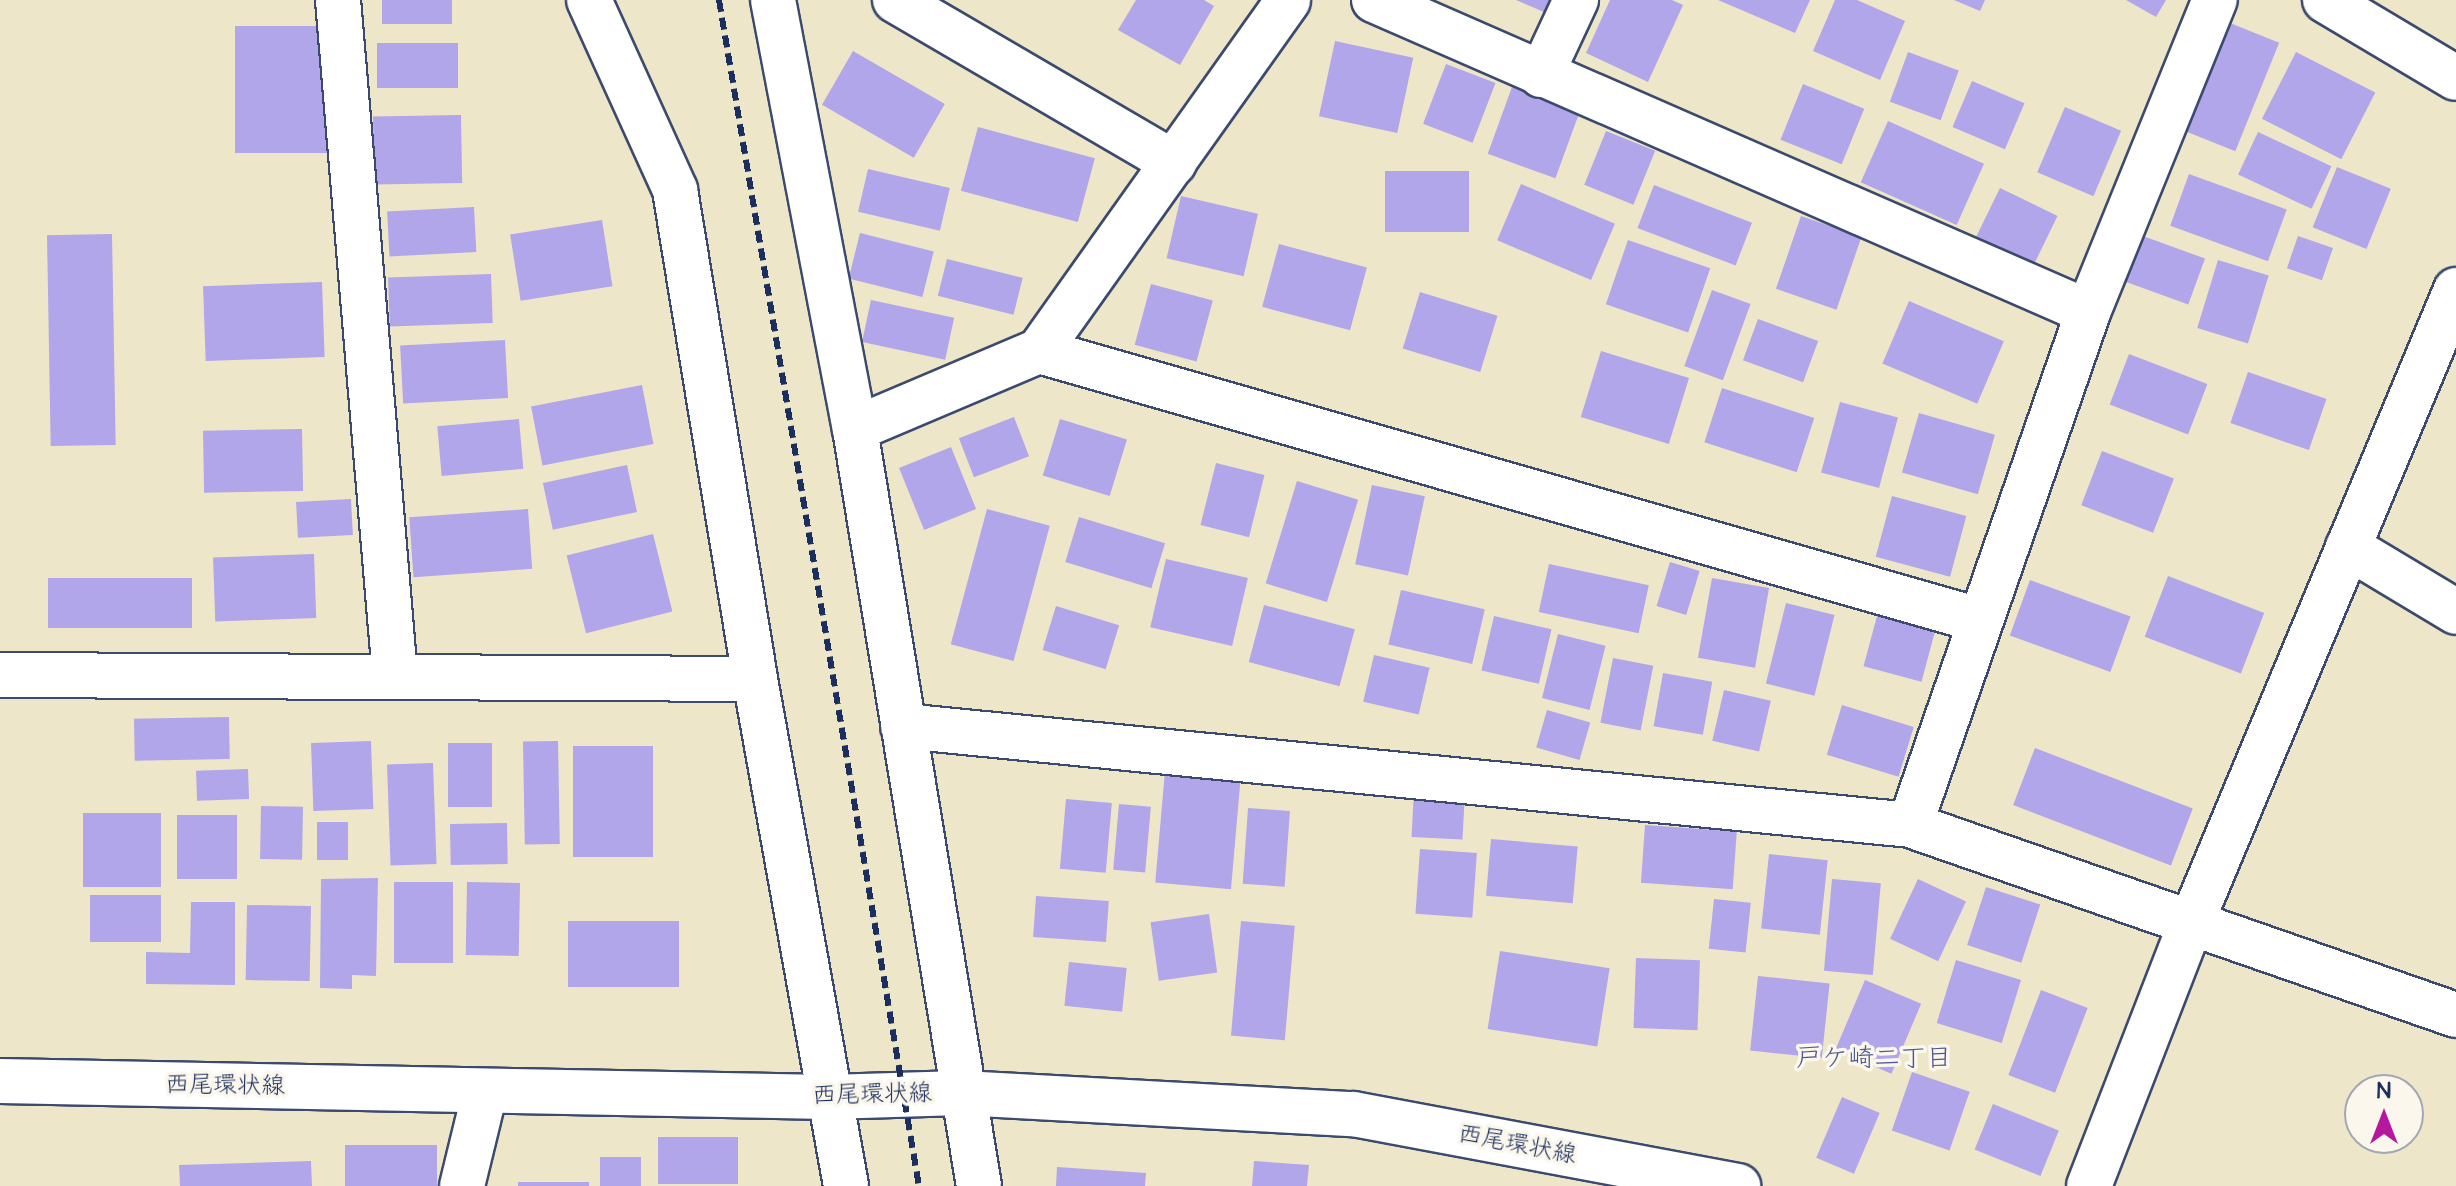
<!DOCTYPE html>
<html>
<head>
<meta charset="utf-8">
<style>
	body { margin:0 }
	#map { position:relative; width:2456px; height:1186px; overflow:hidden; background:#eee6c9; font-family:"Architects Daughter","Klee One",sans-serif }
	div>[style] { position:absolute }
	.building>* { inset:0; background:#b0a6e9; transform-origin:0 0 }
	.roads { filter:drop-shadow(2px 0 #3b4a6e) drop-shadow(-2px 0 #3b4a6e) drop-shadow(0 2px #3b4a6e) drop-shadow(0 -2px #3b4a6e) }
	.street>* { height:44px; margin:-22px; padding:0 22px; transform-origin:22px; border-radius:22px; background:#fff }
	.secondary>* { height:44px; margin:-22px; padding:0 22px; transform-origin:22px; border-radius:22px; background:#fff }
	.rail>* { height:6px; margin-top:-3px; transform-origin:0; background:repeating-linear-gradient(90deg,#1b2f5e 0 12px,transparent 0 18px) }
	span { translate:-50% -50%; white-space:nowrap; text-align:center; line-height:1.15; -webkit-text-stroke:7px #fbf7ec; paint-order:stroke }
	.street-label { font-size:24px; color:#1b2f5e }
	.neighbourhood-label { font-size:26px; color:#4f598f }
	.north { position:absolute; left:2344px; top:1074px; width:80px; height:80px; box-sizing:border-box; background:#fbf7ec; border:2px solid #a1a7b3; border-radius:50%; rotate:0deg; font-size:22px; font-weight:700; line-height:32px; text-align:center; color:#1b2f5e }
	.north::after { content:''; display:block; margin:auto; width:28px; height:36px; background:#b5179e; clip-path:polygon(50% 0,100% 100%,50% 72%,0 100%) }
</style>
</head>
<body>
<div id="map">
	<div class="building">
		<div style="left:382px;top:0;width:70px;height:24px"></div>
		<div style="clip-path:polygon(1136px 0,1204px 0,1214px 6px,1180px 65px,1118px 30px)"></div>
		<div style="clip-path:polygon(1516px 0,1557px 0,1551px 15px)"></div>
		<div style="clip-path:polygon(1610px 0,1672px 0,1683px 5px,1648px 82px,1586px 53px)"></div>
		<div style="clip-path:polygon(1718px 0,1810px 0,1795px 33px)"></div>
		<div style="clip-path:polygon(1835px 0,1857px 0,1905px 21px,1880px 80px,1813px 51px)"></div>
		<div style="clip-path:polygon(1954px 0,1985px 0,1980px 11px)"></div>
		<div style="clip-path:polygon(2126px 0,2166px 0,2156px 17px)"></div>
		<div style="left:2230px;top:23px;width:53px;height:117px;rotate:22deg"></div>
		<div style="left:235px;top:26px;width:93px;height:127px"></div>
		<div style="left:1335px;top:41px;width:80px;height:77px;rotate:12deg"></div>
		<div style="left:377px;top:43px;width:81px;height:45px"></div>
		<div style="left:853px;top:51px;width:106px;height:62px;rotate:30deg"></div>
		<div style="left:1908px;top:52px;width:54px;height:53px;rotate:20deg"></div>
		<div style="left:2296px;top:52px;width:89px;height:75px;rotate:27deg"></div>
		<div style="left:1446px;top:64px;width:53px;height:64px;rotate:21deg"></div>
		<div style="left:1972px;top:81px;width:57px;height:50px;rotate:23deg"></div>
		<div style="left:1803px;top:84px;width:66px;height:60px;rotate:22deg"></div>
		<div style="left:1512px;top:87px;width:72px;height:71px;rotate:20deg"></div>
		<div style="left:2065px;top:107px;width:61px;height:71px;rotate:23deg"></div>
		<div style="left:461px;top:115px;width:68px;height:88px;rotate:89deg"></div>
		<div style="left:1888px;top:121px;width:105px;height:67px;rotate:24deg"></div>
		<div style="left:978px;top:127px;width:121px;height:66px;rotate:15deg"></div>
		<div style="left:1606px;top:131px;width:53px;height:58px;rotate:22deg"></div>
		<div style="left:2258px;top:132px;width:81px;height:47px;rotate:25deg"></div>
		<div style="left:2337px;top:167px;width:58px;height:65px;rotate:22deg"></div>
		<div style="left:868px;top:169px;width:84px;height:44px;rotate:13deg"></div>
		<div style="left:1385px;top:171px;width:84px;height:61px"></div>
		<div style="left:2189px;top:174px;width:104px;height:55px;rotate:20deg"></div>
		<div style="left:1521px;top:184px;width:102px;height:61px;rotate:23deg"></div>
		<div style="left:1654px;top:185px;width:105px;height:46px;rotate:21deg"></div>
		<div style="left:2000px;top:188px;width:64px;height:59px;rotate:26deg"></div>
		<div style="left:1181px;top:196px;width:79px;height:64px;rotate:13deg"></div>
		<div style="left:474px;top:207px;width:45px;height:87px;rotate:87deg"></div>
		<div style="left:1801px;top:216px;width:64px;height:77px;rotate:19deg"></div>
		<div style="left:602px;top:220px;width:67px;height:93px;rotate:81deg"></div>
		<div style="left:860px;top:233px;width:76px;height:47px;rotate:14deg"></div>
		<div style="left:112px;top:234px;width:211px;height:65px;rotate:89deg"></div>
		<div style="left:2143px;top:236px;width:66px;height:49px;rotate:20deg"></div>
		<div style="left:2298px;top:236px;width:37px;height:34px;rotate:19deg"></div>
		<div style="left:1628px;top:240px;width:87px;height:68px;rotate:19deg"></div>
		<div style="left:1279px;top:244px;width:91px;height:65px;rotate:15deg"></div>
		<div style="left:947px;top:259px;width:78px;height:38px;rotate:14deg"></div>
		<div style="left:2218px;top:260px;width:53px;height:71px;rotate:17deg"></div>
		<div style="left:491px;top:274px;width:49px;height:103px;rotate:88deg"></div>
		<div style="left:322px;top:282px;width:75px;height:119px;rotate:88deg"></div>
		<div style="left:1151px;top:284px;width:64px;height:63px;rotate:15deg"></div>
		<div style="left:1712px;top:290px;width:41px;height:81px;rotate:20deg"></div>
		<div style="left:1420px;top:292px;width:81px;height:59px;rotate:17deg"></div>
		<div style="left:871px;top:300px;width:85px;height:43px;rotate:12deg"></div>
		<div style="left:1909px;top:301px;width:103px;height:68px;rotate:23deg"></div>
		<div style="left:1758px;top:319px;width:64px;height:44px;rotate:20deg"></div>
		<div style="left:505px;top:340px;width:58px;height:105px;rotate:87deg"></div>
		<div style="left:1601px;top:351px;width:92px;height:69px;rotate:17deg"></div>
		<div style="left:2129px;top:354px;width:84px;height:54px;rotate:21deg"></div>
		<div style="left:2248px;top:372px;width:83px;height:54px;rotate:19deg"></div>
		<div style="left:642px;top:385px;width:60px;height:113px;rotate:79deg"></div>
		<div style="left:1722px;top:388px;width:97px;height:57px;rotate:18deg"></div>
		<div style="left:1840px;top:402px;width:60px;height:73px;rotate:15deg"></div>
		<div style="left:1919px;top:413px;width:79px;height:62px;rotate:16deg"></div>
		<div style="left:1014px;top:417px;width:42px;height:59px;rotate:69deg"></div>
		<div style="left:519px;top:419px;width:50px;height:82px;rotate:85deg"></div>
		<div style="left:1060px;top:419px;width:70px;height:59px;rotate:17deg"></div>
		<div style="left:302px;top:429px;width:62px;height:99px;rotate:89deg"></div>
		<div style="left:951px;top:447px;width:67px;height:56px;rotate:68deg"></div>
		<div style="left:2102px;top:451px;width:77px;height:58px;rotate:21deg"></div>
		<div style="left:1216px;top:463px;width:50px;height:64px;rotate:14deg"></div>
		<div style="left:627px;top:465px;width:48px;height:86px;rotate:78deg"></div>
		<div style="left:1297px;top:481px;width:64px;height:107px;rotate:17deg"></div>
		<div style="left:1372px;top:485px;width:54px;height:81px;rotate:12deg"></div>
		<div style="left:1892px;top:496px;width:77px;height:63px;rotate:15deg"></div>
		<div style="left:351px;top:499px;width:36px;height:55px;rotate:87deg"></div>
		<div style="left:528px;top:509px;width:60px;height:119px;rotate:86deg"></div>
		<div style="left:987px;top:509px;width:65px;height:140px;rotate:15deg"></div>
		<div style="left:1079px;top:517px;width:90px;height:47px;rotate:17deg"></div>
		<div style="left:653px;top:534px;width:80px;height:89px;rotate:76deg"></div>
		<div style="left:314px;top:554px;width:64px;height:101px;rotate:88deg"></div>
		<div style="left:1166px;top:559px;width:84px;height:70px;rotate:13deg"></div>
		<div style="left:1670px;top:562px;width:31px;height:46px;rotate:17deg"></div>
		<div style="left:1549px;top:564px;width:102px;height:49px;rotate:12deg"></div>
		<div style="left:2168px;top:576px;width:103px;height:65px;rotate:21deg"></div>
		<div style="left:48px;top:578px;width:144px;height:50px"></div>
		<div style="left:1712px;top:578px;width:58px;height:81px;rotate:10deg"></div>
		<div style="left:2030px;top:580px;width:107px;height:59px;rotate:20deg"></div>
		<div style="left:1401px;top:590px;width:86px;height:56px;rotate:13deg"></div>
		<div style="left:1786px;top:603px;width:50px;height:83px;rotate:14deg"></div>
		<div style="left:1264px;top:605px;width:94px;height:59px;rotate:15deg"></div>
		<div style="left:1056px;top:606px;width:66px;height:46px;rotate:17deg"></div>
		<div style="left:1494px;top:616px;width:59px;height:56px;rotate:13deg"></div>
		<div style="left:1877px;top:616px;width:60px;height:52px;rotate:15deg"></div>
		<div style="left:1558px;top:634px;width:49px;height:66px;rotate:14deg"></div>
		<div style="left:1374px;top:655px;width:57px;height:48px;rotate:13deg"></div>
		<div style="left:1613px;top:658px;width:41px;height:66px;rotate:11deg"></div>
		<div style="left:1663px;top:673px;width:50px;height:54px;rotate:10deg"></div>
		<div style="left:1724px;top:690px;width:48px;height:52px;rotate:13deg"></div>
		<div style="left:1842px;top:705px;width:75px;height:52px;rotate:17deg"></div>
		<div style="left:1547px;top:710px;width:45px;height:39px;rotate:16deg"></div>
		<div style="left:229px;top:717px;width:42px;height:95px;rotate:89deg"></div>
		<div style="left:371px;top:741px;width:68px;height:60px;rotate:88deg"></div>
		<div style="left:558px;top:741px;width:103px;height:35px;rotate:89deg"></div>
		<div style="left:448px;top:743px;width:44px;height:64px"></div>
		<div style="left:573px;top:746px;width:80px;height:111px"></div>
		<div style="left:2035px;top:748px;width:169px;height:61px;rotate:21deg"></div>
		<div style="left:433px;top:763px;width:101px;height:46px;rotate:88deg"></div>
		<div style="left:248px;top:769px;width:30px;height:52px;rotate:88deg"></div>
		<div style="left:1165px;top:771px;width:76px;height:112px;rotate:5deg"></div>
		<div style="left:1414px;top:790px;width:51px;height:47px;rotate:3deg"></div>
		<div style="left:1066px;top:799px;width:46px;height:70px;rotate:5deg"></div>
		<div style="left:1119px;top:804px;width:32px;height:66px;rotate:5deg"></div>
		<div style="left:261px;top:806px;width:42px;height:53px;rotate:1deg"></div>
		<div style="left:1248px;top:808px;width:42px;height:76px;rotate:4deg"></div>
		<div style="left:83px;top:813px;width:78px;height:74px"></div>
		<div style="left:177px;top:815px;width:60px;height:64px"></div>
		<div style="left:317px;top:822px;width:31px;height:38px"></div>
		<div style="left:507px;top:823px;width:41px;height:57px;rotate:89deg"></div>
		<div style="left:1645px;top:825px;width:92px;height:58px;rotate:4deg"></div>
		<div style="left:1491px;top:839px;width:87px;height:57px;rotate:5deg"></div>
		<div style="left:1420px;top:849px;width:57px;height:65px;rotate:4deg"></div>
		<div style="left:1769px;top:854px;width:59px;height:75px;rotate:6deg"></div>
		<div style="clip-path:polygon(378px 878px,376px 976px,352px 975px,352px 989px,320px 988px,321px 879px)"></div>
		<div style="left:1832px;top:879px;width:49px;height:92px;rotate:5deg"></div>
		<div style="left:1918px;top:879px;width:53px;height:66px;rotate:25deg"></div>
		<div style="left:394px;top:882px;width:59px;height:81px"></div>
		<div style="left:467px;top:882px;width:53px;height:73px;rotate:1deg"></div>
		<div style="left:1986px;top:887px;width:57px;height:61px;rotate:18deg"></div>
		<div style="left:90px;top:895px;width:71px;height:47px"></div>
		<div style="left:1036px;top:896px;width:73px;height:41px;rotate:4deg"></div>
		<div style="left:1714px;top:899px;width:37px;height:50px;rotate:6deg"></div>
		<div style="clip-path:polygon(191px 902px,235px 902px,235px 985px,146px 984px,146px 952px,190px 953px)"></div>
		<div style="left:247px;top:905px;width:64px;height:75px;rotate:1deg"></div>
		<div style="left:1209px;top:914px;width:59px;height:59px;rotate:82deg"></div>
		<div style="left:568px;top:921px;width:111px;height:66px"></div>
		<div style="left:1241px;top:921px;width:54px;height:115px;rotate:5deg"></div>
		<div style="left:1500px;top:951px;width:111px;height:79px;rotate:9deg"></div>
		<div style="left:1636px;top:958px;width:64px;height:70px;rotate:2deg"></div>
		<div style="left:1956px;top:960px;width:68px;height:66px;rotate:17deg"></div>
		<div style="left:1069px;top:962px;width:58px;height:44px;rotate:6deg"></div>
		<div style="left:1758px;top:976px;width:72px;height:75px;rotate:6deg"></div>
		<div style="left:1865px;top:980px;width:61px;height:76px;rotate:23deg"></div>
		<div style="left:2041px;top:990px;width:50px;height:91px;rotate:21deg"></div>
		<div style="left:1912px;top:1072px;width:61px;height:62px;rotate:19deg"></div>
		<div style="left:1842px;top:1097px;width:41px;height:66px;rotate:23deg"></div>
		<div style="left:1993px;top:1104px;width:71px;height:49px;rotate:22deg"></div>
		<div style="left:658px;top:1137px;width:80px;height:47px"></div>
		<div style="left:345px;top:1145px;width:92px;height:41px"></div>
		<div style="left:600px;top:1157px;width:41px;height:29px"></div>
		<div style="clip-path:polygon(311px 1161px,312px 1186px,180px 1186px,179px 1165px)"></div>
		<div style="clip-path:polygon(1254px 1161px,1309px 1165px,1307px 1186px,1252px 1186px)"></div>
		<div style="clip-path:polygon(1057px 1167px,1146px 1173px,1145px 1186px,1056px 1186px)"></div>
		<div style="left:518px;top:1182px;width:71px;height:4px"></div>
	</div>
	<div class="roads">
		<div class="street">
			<div style="left:338px;top:0;width:678px;rotate:85.18deg"></div>
			<div style="left:589px;top:0;width:209px;rotate:65.6deg"></div>
			<div style="left:675px;top:190px;width:496px;rotate:80.7deg"></div>
			<div style="left:755px;top:679px;width:515px;rotate:79.82deg"></div>
			<div style="left:773px;top:0;width:437px;rotate:79.2deg"></div>
			<div style="left:855px;top:429px;width:767px;rotate:80.7deg"></div>
			<div style="left:895px;top:0;width:323px;rotate:30.3deg"></div>
			<div style="left:1374px;top:0;width:779px;rotate:23.6deg"></div>
			<div style="left:1541px;top:75px;width:83px;rotate:-65deg"></div>
			<div style="left:1039px;top:351px;width:978px;rotate:15.97deg"></div>
			<div style="left:855px;top:429px;width:200px;rotate:-23deg"></div>
			<div style="left:1039px;top:351px;width:430px;rotate:-54.6deg"></div>
			<div style="left:2348px;top:547px;width:126px;rotate:31deg"></div>
			<div style="left:0;top:675px;width:755px;rotate:0.3deg"></div>
			<div style="left:903px;top:726px;width:1012px;rotate:5.61deg"></div>
			<div style="left:1910px;top:825px;width:578px;rotate:19.19deg"></div>
			<div style="left:1910px;top:825px;width:543px;rotate:-70.86deg"></div>
			<div style="left:2088px;top:312px;width:337px;rotate:-67.9deg"></div>
			<div style="left:462px;top:1186px;width:97px;rotate:-76.3deg"></div>
		</div>
		<div class="secondary">
			<div style="left:2325px;top:0;width:152px;rotate:30.8deg"></div>
			<div style="left:0;top:1081px;width:828px;rotate:1.11deg"></div>
			<div style="left:828px;top:1097px;width:133px;rotate:-1.7deg"></div>
			<div style="left:961px;top:1093px;width:393px;rotate:3.1deg"></div>
			<div style="left:1353px;top:1114px;width:392px;rotate:10.6deg"></div>
			<div style="left:2089px;top:1186px;width:284px;rotate:-68.8deg"></div>
			<div style="left:2192px;top:921px;width:684px;rotate:-67.3deg"></div>
		</div>
	</div>
	<div class="rail">
		<div style="left:719px;top:0;width:1203px;rotate:80.43deg"></div>
	</div>
	<div class="street-label">
		<span style="left:225px;top:1086px;rotate:1deg">西尾環状線</span>
		<span style="left:872px;top:1095px;rotate:-1deg">西尾環状線</span>
		<span style="left:1517px;top:1145px;rotate:11deg">西尾環状線</span>
	</div>
	<div class="neighbourhood-label">
		<span style="left:1874px;top:1059px">戸ケ崎二丁目</span>
	</div>
	<div class="north">N</div>
</div>
</body>
</html>
